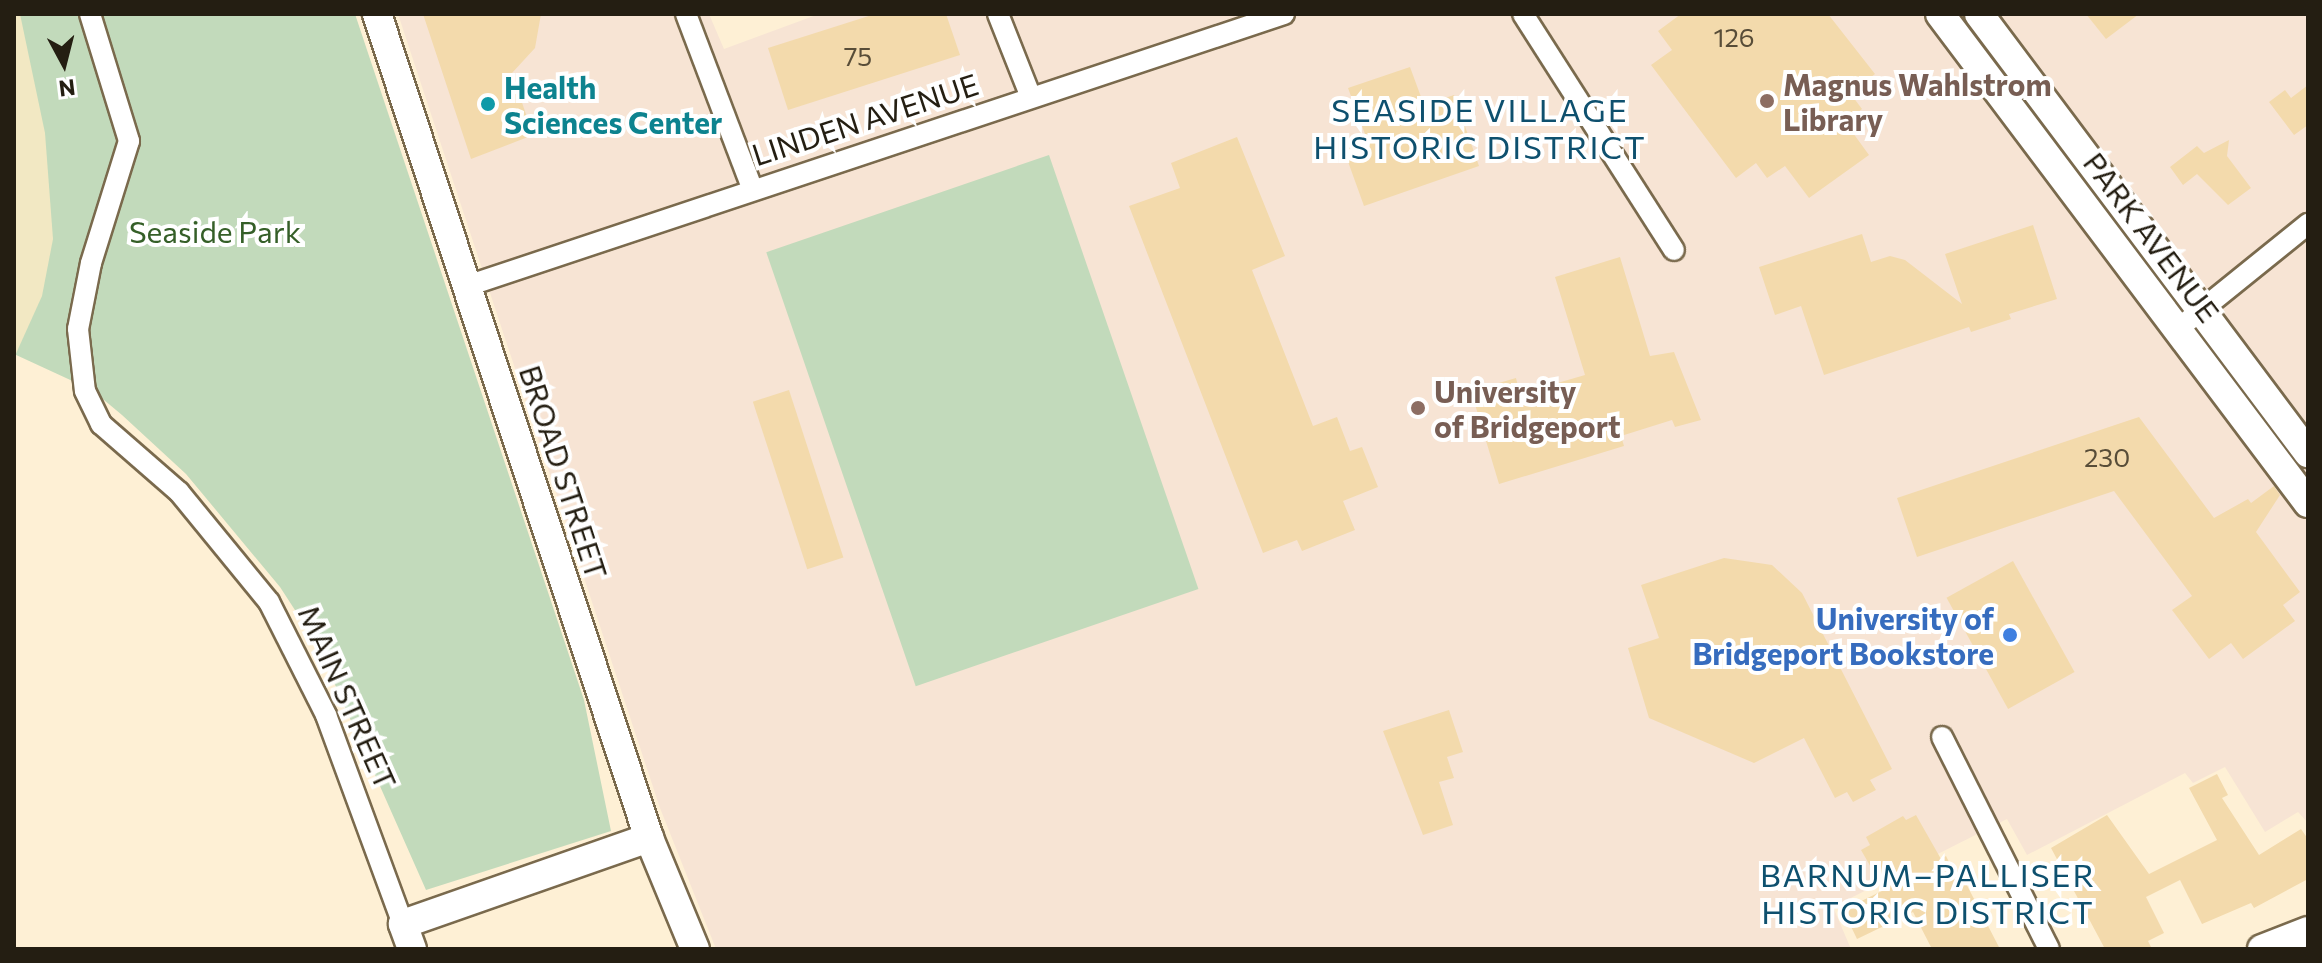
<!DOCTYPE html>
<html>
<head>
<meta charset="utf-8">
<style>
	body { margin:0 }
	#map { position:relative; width:2322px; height:963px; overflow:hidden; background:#fef0d5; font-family:Commissioner,sans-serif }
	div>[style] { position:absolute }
	.education>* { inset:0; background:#f7e4d4 }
	.green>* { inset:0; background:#c2dabb; transform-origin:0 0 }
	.sand>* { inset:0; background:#f2e8c3 }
	.building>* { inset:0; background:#f3daac; transform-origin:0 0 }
	.roads { filter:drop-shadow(2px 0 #7a6a4d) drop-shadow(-2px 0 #7a6a4d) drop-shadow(0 2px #7a6a4d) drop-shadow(0 -2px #7a6a4d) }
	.street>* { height:20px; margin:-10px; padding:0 10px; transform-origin:10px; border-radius:10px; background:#fff }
	.secondary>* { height:28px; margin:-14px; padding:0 14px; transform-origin:14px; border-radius:14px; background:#fff }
	.dots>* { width:22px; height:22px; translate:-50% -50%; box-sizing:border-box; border:4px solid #fff; border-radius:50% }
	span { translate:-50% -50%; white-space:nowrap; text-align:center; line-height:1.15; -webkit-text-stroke:8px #fff; paint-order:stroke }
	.number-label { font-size:26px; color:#584d38 }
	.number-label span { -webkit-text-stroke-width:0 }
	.education-label { font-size:30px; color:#785e54; font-weight:700 }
	.left { translate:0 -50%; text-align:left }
	.culture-label { font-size:30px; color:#0d838f; font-weight:700 }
	.street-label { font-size:30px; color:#241e12 }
	.park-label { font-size:30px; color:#355f28 }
	.shop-label { font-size:30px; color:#366cbe; font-weight:700 }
	.right { translate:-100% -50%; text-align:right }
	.neighbourhood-label { font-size:32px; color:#0e506e; letter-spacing:2px }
	.frame { position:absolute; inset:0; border:16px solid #241e12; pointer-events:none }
	.north { position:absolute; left:24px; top:24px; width:80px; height:80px; -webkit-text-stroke:6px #fff; paint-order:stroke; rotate:173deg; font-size:22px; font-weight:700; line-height:32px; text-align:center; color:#241e12 }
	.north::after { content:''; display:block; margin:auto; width:28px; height:36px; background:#241e12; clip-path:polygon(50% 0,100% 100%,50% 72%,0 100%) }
</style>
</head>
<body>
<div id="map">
	<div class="education">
		<div style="clip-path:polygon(398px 14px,709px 14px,724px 49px,819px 14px,2308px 14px,2308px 823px,2298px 812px,2265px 832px,2225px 767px,2193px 783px,2185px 773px,2027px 855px,2007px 819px,1833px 907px,1851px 949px,716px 949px,660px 808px)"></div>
	</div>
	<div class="green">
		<div style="clip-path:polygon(14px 14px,355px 14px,584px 700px,611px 831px,426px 890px,317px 644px,280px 587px,186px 474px,122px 415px,92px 390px,14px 354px)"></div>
		<div style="left:1049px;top:155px;width:459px;height:299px;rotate:71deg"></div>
	</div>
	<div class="sand">
		<div style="clip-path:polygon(14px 14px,20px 14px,45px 133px,53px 239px,42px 296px,14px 358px)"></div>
	</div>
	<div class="building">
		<div style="clip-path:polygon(423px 14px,541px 14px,535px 48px,512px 73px,533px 135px,471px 159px)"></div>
		<div style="clip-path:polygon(875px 14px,946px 14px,960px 55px,788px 110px,768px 48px)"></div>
		<div style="clip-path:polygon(1681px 14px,1828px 14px,1875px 74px,1850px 93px,1862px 109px,1845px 122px,1869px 155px,1809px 198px,1785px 166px,1767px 178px,1756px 163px,1736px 178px,1651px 65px,1672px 50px,1658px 31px)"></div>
		<div style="clip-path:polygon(2086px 14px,2139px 14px,2106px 39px)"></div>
		<div style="clip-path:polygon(1410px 67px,1424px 105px,1454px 95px,1479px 166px,1364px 206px,1342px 145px,1366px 137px,1348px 88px)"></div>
		<div style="clip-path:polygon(2308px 85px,2308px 125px,2294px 135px,2269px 102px,2285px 90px,2291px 98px)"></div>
		<div style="clip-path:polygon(1237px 137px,1285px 256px,1252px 270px,1313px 426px,1337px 417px,1350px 451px,1362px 447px,1378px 487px,1343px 501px,1355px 530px,1302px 551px,1297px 540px,1263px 553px,1129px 206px,1180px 188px,1171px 163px)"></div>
		<div style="clip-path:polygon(2229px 140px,2227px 156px,2251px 188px,2228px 205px,2197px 174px,2183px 185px,2170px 167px,2197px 146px,2204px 153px)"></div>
		<div style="clip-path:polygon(2033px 225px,2057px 299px,2009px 314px,2011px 319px,1971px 332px,1969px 327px,1824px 375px,1801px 306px,1775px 315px,1759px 267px,1862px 234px,1871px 262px,1890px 256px,1905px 260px,1962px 304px,1945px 254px)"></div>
		<div style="clip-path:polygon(1620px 257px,1650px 356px,1674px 352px,1701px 420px,1675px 427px,1672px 420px,1621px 436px,1624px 446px,1499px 484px,1471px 391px,1516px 378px,1520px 394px,1585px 375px,1555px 277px)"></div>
		<div style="left:789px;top:390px;width:176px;height:38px;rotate:72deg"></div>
		<div style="clip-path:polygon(2139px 417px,2214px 518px,2248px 499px,2251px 503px,2274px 486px,2280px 495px,2256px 532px,2300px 592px,2283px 605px,2295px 621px,2243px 659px,2231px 643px,2209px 659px,2172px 610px,2192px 596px,2114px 491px,1917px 557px,1897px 498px)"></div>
		<div style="clip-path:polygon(1724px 558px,1772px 565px,1802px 593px,1892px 769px,1870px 780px,1876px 790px,1853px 802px,1847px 792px,1835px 798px,1804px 738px,1754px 763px,1649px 718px,1628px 648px,1659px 638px,1641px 585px)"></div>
		<div style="left:2013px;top:561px;width:127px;height:76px;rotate:61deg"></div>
		<div style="clip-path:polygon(1449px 710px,1463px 752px,1447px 757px,1454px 778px,1439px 782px,1453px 825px,1423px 835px,1383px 731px)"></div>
		<div style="clip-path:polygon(2217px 774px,2228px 795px,2222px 798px,2259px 855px,2301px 829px,2308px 839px,2308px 879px,2254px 908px,2251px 903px,2202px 924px,2180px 880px,2146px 897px,2164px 933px,2148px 941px,2152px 949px,2105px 949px,2051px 848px,2107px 815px,2149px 874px,2217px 840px,2189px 788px)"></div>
		<div style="clip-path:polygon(1916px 815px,1941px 859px,1946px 856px,1954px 872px,1959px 870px,2000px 949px,1932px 949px,1913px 912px,1857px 939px,1843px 910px,1884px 890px,1861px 850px,1870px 845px,1866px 837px,1903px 816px,1906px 820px)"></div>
	</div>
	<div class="roads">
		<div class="street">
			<div style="left:90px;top:14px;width:133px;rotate:72.9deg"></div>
			<div style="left:129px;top:141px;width:128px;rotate:107.3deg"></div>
			<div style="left:91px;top:263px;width:67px;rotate:101.1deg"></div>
			<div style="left:78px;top:329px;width:62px;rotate:83.6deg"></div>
			<div style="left:85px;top:391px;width:37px;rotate:64deg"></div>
			<div style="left:101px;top:424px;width:103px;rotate:41.1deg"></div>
			<div style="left:179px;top:492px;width:142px;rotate:50.7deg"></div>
			<div style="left:269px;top:602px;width:127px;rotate:63.2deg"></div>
			<div style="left:326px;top:715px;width:223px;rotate:69.8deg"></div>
			<div style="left:686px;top:14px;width:186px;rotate:69.2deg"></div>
			<div style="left:998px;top:14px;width:87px;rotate:68.4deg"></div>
			<div style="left:1523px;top:14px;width:280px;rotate:57.4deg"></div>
			<div style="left:467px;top:286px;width:861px;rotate:-18.41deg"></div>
			<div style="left:2179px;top:328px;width:166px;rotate:-38.9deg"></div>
			<div style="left:1942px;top:737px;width:237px;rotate:63.2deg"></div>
		</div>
		<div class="secondary">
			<div style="left:377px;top:14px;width:868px;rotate:71.73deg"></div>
			<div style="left:649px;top:838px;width:120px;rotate:67.5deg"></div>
			<div style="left:1940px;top:14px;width:612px;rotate:53.04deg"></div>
			<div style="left:1979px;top:14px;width:549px;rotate:53.15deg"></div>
			<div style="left:412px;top:949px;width:27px;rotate:-110deg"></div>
			<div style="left:403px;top:924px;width:261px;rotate:-19.3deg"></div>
			<div style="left:2262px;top:949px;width:49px;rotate:-21.4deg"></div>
		</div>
	</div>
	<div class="dots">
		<div style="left:1767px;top:101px;background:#8d6e63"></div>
		<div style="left:488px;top:104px;background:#0f9aa8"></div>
		<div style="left:1418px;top:408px;background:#8d6e63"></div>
		<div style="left:2010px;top:635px;background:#3f7fe0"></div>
	</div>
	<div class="number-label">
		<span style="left:1734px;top:37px">126</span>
		<span style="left:858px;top:56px">75</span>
		<span style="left:2107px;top:457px">230</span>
	</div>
	<div class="education-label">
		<span class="left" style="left:1783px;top:101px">Magnus Wahlstrom<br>Library</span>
		<span class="left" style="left:1434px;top:408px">University<br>of Bridgeport</span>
	</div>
	<div class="culture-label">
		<span class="left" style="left:504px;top:104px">Health<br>Sciences Center</span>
	</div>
	<div class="street-label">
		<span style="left:865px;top:119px;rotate:-18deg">LINDEN AVENUE</span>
		<span style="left:2152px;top:237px;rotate:53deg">PARK AVENUE</span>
		<span style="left:564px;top:472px;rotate:72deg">BROAD STREET</span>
		<span style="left:348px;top:697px;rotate:66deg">MAIN STREET</span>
	</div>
	<div class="park-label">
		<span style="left:215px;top:231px">Seaside Park</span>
	</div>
	<div class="shop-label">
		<span class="right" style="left:1994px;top:635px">University of<br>Bridgeport Bookstore</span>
	</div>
	<div class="neighbourhood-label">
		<span style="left:1480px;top:128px">SEASIDE VILLAGE<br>HISTORIC DISTRICT</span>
		<span style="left:1928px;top:893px">BARNUM–PALLISER<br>HISTORIC DISTRICT</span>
	</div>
	<div class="frame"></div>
	<div class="north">N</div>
</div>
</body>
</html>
